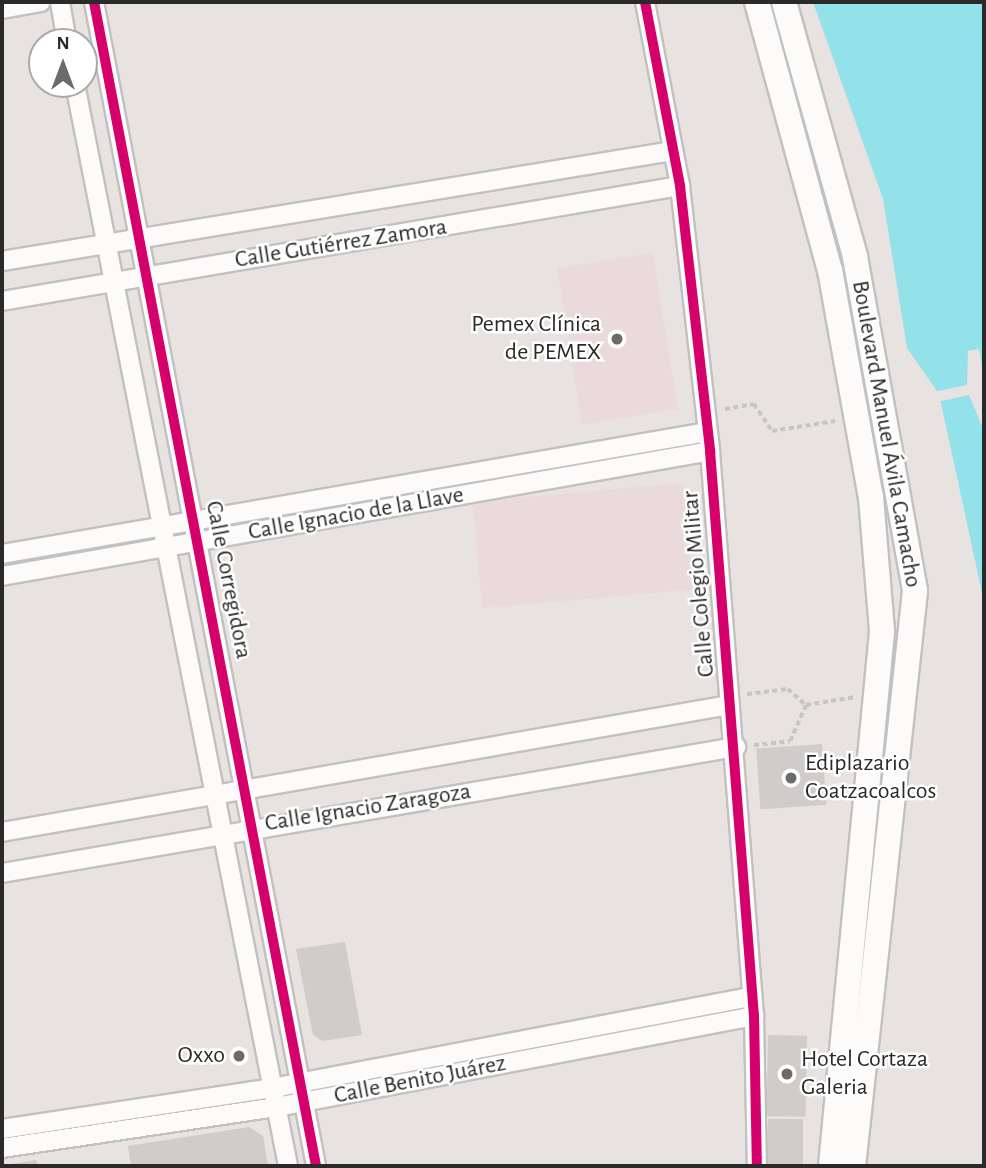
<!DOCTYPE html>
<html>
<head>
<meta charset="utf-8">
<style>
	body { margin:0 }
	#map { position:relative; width:986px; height:1168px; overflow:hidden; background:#e8e3e0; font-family:"Alegreya Sans",sans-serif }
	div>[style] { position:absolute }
	.medical>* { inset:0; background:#eadadb; transform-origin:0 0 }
	.water>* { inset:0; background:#94e2e9 }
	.pier>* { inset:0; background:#e8e3e0 }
	.building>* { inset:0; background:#cfccc9; transform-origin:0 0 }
	.path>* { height:3.5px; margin-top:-1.75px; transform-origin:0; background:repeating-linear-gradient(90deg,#c6c5c5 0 5px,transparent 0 8.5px) }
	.roads { filter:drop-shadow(2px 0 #c2c1c1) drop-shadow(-2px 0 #c2c1c1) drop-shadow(0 2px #c2c1c1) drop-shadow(0 -2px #c2c1c1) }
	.minor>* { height:18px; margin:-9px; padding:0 9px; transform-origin:9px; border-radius:9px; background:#fcfbfa }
	.secondary>* { height:24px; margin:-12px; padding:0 12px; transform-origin:12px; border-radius:12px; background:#fcfbfa }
	.cycleway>* { height:10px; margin:-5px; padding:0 5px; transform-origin:5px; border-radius:5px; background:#d6006c }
	.dots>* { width:19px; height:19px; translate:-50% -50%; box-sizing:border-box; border:4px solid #fff; border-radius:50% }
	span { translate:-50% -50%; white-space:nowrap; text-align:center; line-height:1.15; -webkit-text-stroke:5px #fff; paint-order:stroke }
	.street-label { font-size:24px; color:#2a2a2a }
	.poi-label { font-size:24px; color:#2a2a2a }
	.right { translate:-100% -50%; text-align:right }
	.left { translate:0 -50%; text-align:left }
	.frame { position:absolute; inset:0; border:4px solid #2a2a2a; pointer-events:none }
	.north { position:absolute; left:28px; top:28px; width:70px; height:70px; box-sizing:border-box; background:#fff; border:2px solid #aaa; border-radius:50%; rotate:0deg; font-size:19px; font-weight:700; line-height:28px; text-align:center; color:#2a2a2a }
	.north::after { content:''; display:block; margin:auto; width:24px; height:32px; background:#6c6b6a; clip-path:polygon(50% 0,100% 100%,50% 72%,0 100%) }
</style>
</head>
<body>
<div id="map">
	<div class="medical">
		<div style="left:653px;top:253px;width:158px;height:97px;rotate:81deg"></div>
		<div style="left:684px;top:483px;width:107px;height:212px;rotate:85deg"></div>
	</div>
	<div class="water">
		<div style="clip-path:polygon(813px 2px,984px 2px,984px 602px,939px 394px,907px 348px,883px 199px)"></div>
	</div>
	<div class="pier">
		<div style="clip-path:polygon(979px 349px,984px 375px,982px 426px,969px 395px,937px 402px,933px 392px,967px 385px,968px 351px)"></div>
	</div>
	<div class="building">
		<div style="left:822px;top:744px;width:61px;height:66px;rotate:86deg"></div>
		<div style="clip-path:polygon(345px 942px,362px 1035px,322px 1041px,313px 1035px,296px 949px)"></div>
		<div style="left:768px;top:1035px;width:39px;height:81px;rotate:1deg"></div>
		<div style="left:768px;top:1119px;width:35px;height:47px"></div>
		<div style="clip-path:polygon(249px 1127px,263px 1136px,268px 1166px,131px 1166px,128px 1146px)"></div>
		<div style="clip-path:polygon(36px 1160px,38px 1166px,5px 1166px,5px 1165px)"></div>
	</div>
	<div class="path">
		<div style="left:725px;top:409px;width:29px;rotate:-10deg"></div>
		<div style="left:754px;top:404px;width:32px;rotate:56deg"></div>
		<div style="left:772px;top:431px;width:64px;rotate:-9deg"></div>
		<div style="left:747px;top:694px;width:41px;rotate:-7deg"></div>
		<div style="left:788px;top:689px;width:24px;rotate:42deg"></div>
		<div style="left:806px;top:705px;width:50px;rotate:-9.3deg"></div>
		<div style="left:754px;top:745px;width:36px;rotate:-6deg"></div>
		<div style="left:790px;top:741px;width:39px;rotate:-66deg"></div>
	</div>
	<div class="roads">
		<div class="minor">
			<div style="left:60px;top:2px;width:41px;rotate:80.1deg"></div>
			<div style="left:94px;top:2px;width:1185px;rotate:79.2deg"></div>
			<div style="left:645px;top:2px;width:187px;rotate:79.2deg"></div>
			<div style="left:680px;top:186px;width:267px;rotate:83.5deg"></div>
			<div style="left:710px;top:451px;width:567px;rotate:85.55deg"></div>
			<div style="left:754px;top:1016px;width:150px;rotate:88.9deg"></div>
			<div style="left:2px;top:9px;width:39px;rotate:-10deg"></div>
			<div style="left:75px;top:84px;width:1103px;rotate:78.86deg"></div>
			<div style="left:2px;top:261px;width:680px;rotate:-9.31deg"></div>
			<div style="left:2px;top:301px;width:688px;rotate:-9.63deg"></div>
			<div style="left:2px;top:554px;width:715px;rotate:-9.82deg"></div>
			<div style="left:2px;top:576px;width:719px;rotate:-10.01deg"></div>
			<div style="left:2px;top:832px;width:739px;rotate:-9.9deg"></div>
			<div style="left:2px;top:873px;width:745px;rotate:-9.74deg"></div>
			<div style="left:2px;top:1129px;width:274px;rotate:-8.6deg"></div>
			<div style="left:273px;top:1088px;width:488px;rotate:-10.8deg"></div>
			<div style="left:2px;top:1148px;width:278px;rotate:-8.5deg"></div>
			<div style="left:277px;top:1107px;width:486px;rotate:-10.8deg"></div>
		</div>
		<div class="secondary">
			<div style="left:757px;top:2px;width:278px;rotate:74.8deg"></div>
			<div style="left:830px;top:270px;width:231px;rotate:79.8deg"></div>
			<div style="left:871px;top:497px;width:135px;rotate:85.3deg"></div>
			<div style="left:882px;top:632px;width:536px;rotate:95.46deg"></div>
			<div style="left:784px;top:2px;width:265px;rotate:74.4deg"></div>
			<div style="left:855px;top:257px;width:339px;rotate:79.8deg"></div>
			<div style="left:915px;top:591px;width:578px;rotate:96.15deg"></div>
		</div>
	</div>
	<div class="cycleway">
		<div style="left:94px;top:2px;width:1185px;rotate:79.2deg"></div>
		<div style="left:645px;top:2px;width:187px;rotate:79.2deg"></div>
		<div style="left:680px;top:186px;width:267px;rotate:83.5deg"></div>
		<div style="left:710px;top:451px;width:567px;rotate:85.55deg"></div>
		<div style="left:754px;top:1016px;width:150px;rotate:88.9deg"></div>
	</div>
	<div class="dots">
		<div style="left:617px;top:339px;background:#6c6b6a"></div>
		<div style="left:791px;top:778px;background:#6c6b6a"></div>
		<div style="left:239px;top:1056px;background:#6c6b6a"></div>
		<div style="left:787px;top:1074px;background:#6c6b6a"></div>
	</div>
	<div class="street-label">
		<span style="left:341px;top:244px;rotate:-9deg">Calle Gutiérrez Zamora</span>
		<span style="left:886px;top:434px;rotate:80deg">Boulevard Manuel Ávila Camacho</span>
		<span style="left:356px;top:514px;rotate:-10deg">Calle Ignacio de la Llave</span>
		<span style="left:228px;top:580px;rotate:79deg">Calle Corregidora</span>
		<span style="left:699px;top:584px;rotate:-95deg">Calle Colegio Militar</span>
		<span style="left:368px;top:808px;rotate:-9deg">Calle Ignacio Zaragoza</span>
		<span style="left:420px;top:1080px;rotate:-11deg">Calle Benito Juárez</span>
	</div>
	<div class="poi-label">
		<span class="right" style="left:601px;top:339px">Pemex Clínica<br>de PEMEX</span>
		<span class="left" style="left:805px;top:778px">Ediplazario<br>Coatzacoalcos</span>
		<span class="right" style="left:225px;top:1056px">Oxxo</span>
		<span class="left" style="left:801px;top:1074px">Hotel Cortaza<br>Galeria</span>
	</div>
	<div class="frame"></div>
	<div class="north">N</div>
</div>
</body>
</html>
